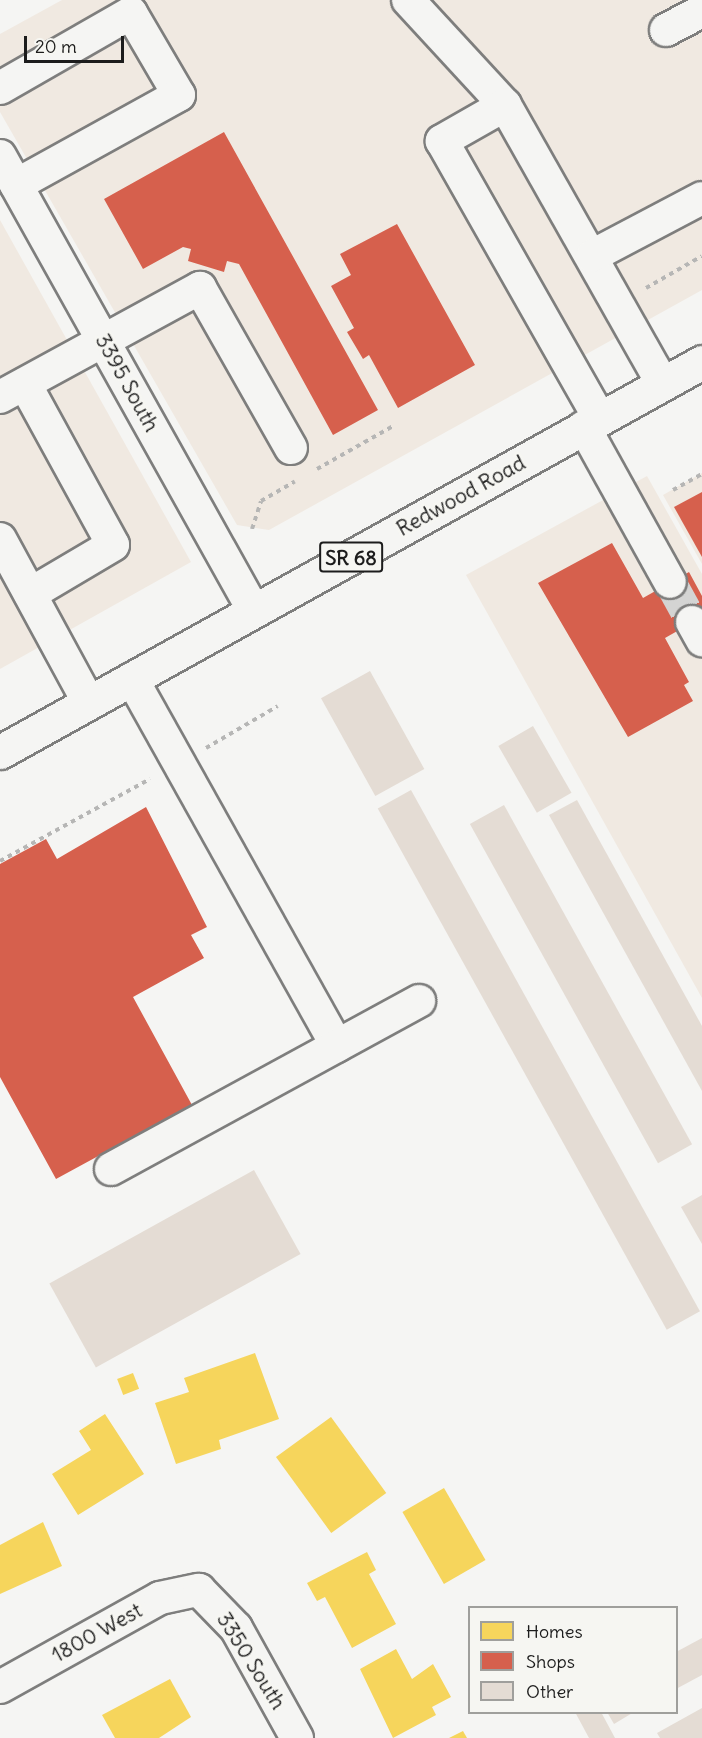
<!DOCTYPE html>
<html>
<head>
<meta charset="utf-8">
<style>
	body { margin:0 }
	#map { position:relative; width:702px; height:1738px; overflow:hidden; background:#f5f5f3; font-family:Delius,sans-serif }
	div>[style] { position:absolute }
	.built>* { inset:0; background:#f0e9e1 }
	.homes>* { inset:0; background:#f6d55c; transform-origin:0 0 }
	.shops>* { inset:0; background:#d6604d }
	.building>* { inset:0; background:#e4dcd4; transform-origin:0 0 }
	.minor-tunnel>* { height:32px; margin-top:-16px; transform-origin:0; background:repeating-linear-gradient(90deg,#d4d4d3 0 32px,transparent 0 48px) }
	.path>* { height:4px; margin-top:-2px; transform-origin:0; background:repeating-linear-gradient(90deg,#b6b6b5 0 4.5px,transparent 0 9px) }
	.roads { filter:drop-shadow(2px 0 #7e7e7d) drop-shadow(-2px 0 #7e7e7d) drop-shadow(0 2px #7e7e7d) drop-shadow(0 -2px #7e7e7d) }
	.minor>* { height:32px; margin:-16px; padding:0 16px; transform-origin:16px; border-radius:16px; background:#f5f5f3 }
	.major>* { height:33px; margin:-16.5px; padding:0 16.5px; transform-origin:16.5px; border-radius:16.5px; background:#f5f5f3 }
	span { translate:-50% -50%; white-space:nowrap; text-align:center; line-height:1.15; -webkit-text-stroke:6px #f6f6f2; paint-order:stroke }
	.shield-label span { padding:2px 4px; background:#f6f6f2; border:2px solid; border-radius:4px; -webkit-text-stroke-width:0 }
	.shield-label { font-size:20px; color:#1c1c1c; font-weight:700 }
	.street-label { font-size:21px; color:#1c1c1c }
	.legend { position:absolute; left:468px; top:1606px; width:210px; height:108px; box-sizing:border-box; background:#f6f6f2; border:2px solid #9f9f9c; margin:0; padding:8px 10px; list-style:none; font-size:18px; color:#1c1c1c }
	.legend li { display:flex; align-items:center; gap:12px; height:30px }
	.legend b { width:30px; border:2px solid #9f9f9c }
	.scale { position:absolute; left:24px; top:36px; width:100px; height:27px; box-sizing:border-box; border:3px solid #1c1c1c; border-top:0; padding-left:8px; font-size:18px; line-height:21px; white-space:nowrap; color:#1c1c1c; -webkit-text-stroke:4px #f6f6f2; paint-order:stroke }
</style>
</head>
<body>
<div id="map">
	<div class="built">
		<div style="clip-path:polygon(62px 0,702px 0,702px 290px,269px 530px,237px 525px,0 112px,0 34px)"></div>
		<div style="clip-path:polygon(0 220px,191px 562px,0 669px)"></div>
		<div style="clip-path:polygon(702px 473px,702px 564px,663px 495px)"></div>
		<div style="clip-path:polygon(647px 476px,702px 574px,702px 998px,466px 575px)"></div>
	</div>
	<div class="homes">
		<div style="clip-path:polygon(255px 1353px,279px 1419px,219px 1440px,221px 1449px,176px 1464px,155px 1403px,189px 1392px,184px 1378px)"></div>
		<div style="left:133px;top:1373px;width:17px;height:17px;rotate:69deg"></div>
		<div style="clip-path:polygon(105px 1414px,144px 1474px,78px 1515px,52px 1474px,91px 1450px,79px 1431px)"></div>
		<div style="left:331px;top:1417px;width:94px;height:68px;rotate:54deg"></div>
		<div style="left:444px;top:1488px;width:83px;height:48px;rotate:60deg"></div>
		<div style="clip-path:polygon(43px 1522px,62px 1566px,0 1594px,0 1545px)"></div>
		<div style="clip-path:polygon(367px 1552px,376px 1570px,369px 1574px,396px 1624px,352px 1648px,325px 1597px,317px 1601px,307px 1583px)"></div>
		<div style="clip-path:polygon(396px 1649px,412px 1679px,433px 1664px,451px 1697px,432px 1707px,436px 1715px,393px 1738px,360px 1669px)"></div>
		<div style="clip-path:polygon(170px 1679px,191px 1717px,159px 1738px,115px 1738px,102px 1715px)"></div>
		<div style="clip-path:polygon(463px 1731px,467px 1738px,449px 1738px)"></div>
	</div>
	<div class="shops">
		<div style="clip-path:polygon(224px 132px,378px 410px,333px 435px,239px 264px,227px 261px,224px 272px,188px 261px,191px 249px,183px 247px,143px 269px,104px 199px)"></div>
		<div style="clip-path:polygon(397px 224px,475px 365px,398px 408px,369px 355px,363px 359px,347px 332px,354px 328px,331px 286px,351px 275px,340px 254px)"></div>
		<div style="clip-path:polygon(702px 492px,702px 557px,674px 507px)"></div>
		<div style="clip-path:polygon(612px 543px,643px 598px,689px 572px,702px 596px,702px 617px,665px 638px,689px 682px,684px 685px,693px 701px,628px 737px,538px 583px)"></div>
		<div style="clip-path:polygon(146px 807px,207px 927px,191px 935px,204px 958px,133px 997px,192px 1105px,56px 1179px,0 1077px,0 864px,46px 839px,57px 859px)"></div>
	</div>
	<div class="building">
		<div style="left:370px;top:671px;width:112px;height:56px;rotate:61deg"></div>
		<div style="left:533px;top:726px;width:77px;height:40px;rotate:60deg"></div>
		<div style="left:411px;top:790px;width:596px;height:38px;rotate:61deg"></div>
		<div style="clip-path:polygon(577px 800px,702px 1026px,702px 1091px,549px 815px)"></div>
		<div style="left:504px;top:805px;width:388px;height:39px;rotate:61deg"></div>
		<div style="left:254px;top:1170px;width:96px;height:234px;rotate:61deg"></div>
		<div style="clip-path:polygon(702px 1195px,702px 1244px,681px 1207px)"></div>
		<div style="clip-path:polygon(702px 1638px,702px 1675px,676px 1689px,676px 1652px)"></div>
		<div style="clip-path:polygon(702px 1708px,702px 1738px,660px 1738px,657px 1733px)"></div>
		<div style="clip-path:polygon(575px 1712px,601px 1712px,615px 1738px,589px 1738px)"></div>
		<div style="clip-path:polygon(607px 1712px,634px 1712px,614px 1724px)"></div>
	</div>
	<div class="minor-tunnel">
		<div style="left:670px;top:582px;width:46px;rotate:61.2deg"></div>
	</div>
	<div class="path">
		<div style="left:646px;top:288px;width:64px;rotate:-29.7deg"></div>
		<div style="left:317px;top:469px;width:87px;rotate:-29.5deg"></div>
		<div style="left:673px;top:490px;width:33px;rotate:-29deg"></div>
		<div style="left:252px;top:529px;width:29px;rotate:-72deg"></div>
		<div style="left:261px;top:501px;width:39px;rotate:-30deg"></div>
		<div style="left:206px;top:748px;width:83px;rotate:-30.3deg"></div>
		<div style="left:0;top:861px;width:171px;rotate:-28.7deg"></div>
	</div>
	<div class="roads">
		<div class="minor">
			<div style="left:408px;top:0;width:143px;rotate:47.3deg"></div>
			<div style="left:505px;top:105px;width:321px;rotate:60.5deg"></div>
			<div style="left:666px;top:30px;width:41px;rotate:-27.8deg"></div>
			<div style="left:0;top:88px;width:151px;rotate:-29.8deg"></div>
			<div style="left:131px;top:13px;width:95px;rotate:59.7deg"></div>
			<div style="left:179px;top:95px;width:186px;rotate:151.1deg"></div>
			<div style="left:505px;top:105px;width:73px;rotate:150.3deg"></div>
			<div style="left:442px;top:141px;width:320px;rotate:60.4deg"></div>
			<div style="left:0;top:156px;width:521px;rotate:60.83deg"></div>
			<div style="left:592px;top:256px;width:124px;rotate:-27.8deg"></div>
			<div style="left:25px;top:384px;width:183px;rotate:61.3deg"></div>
			<div style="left:113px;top:545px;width:96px;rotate:149.4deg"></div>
			<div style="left:0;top:397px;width:228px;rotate:-28.6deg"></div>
			<div style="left:200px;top:288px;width:184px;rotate:60.4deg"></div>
			<div style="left:584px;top:427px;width:177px;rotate:61deg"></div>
			<div style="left:0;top:539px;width:187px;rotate:61.5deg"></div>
			<div style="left:692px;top:622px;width:21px;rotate:61deg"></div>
			<div style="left:132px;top:679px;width:420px;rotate:60.8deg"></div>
			<div style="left:111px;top:1169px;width:351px;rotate:-28.6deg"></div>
			<div style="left:0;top:1687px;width:183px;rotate:-29.1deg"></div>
			<div style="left:160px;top:1598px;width:40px;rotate:-12deg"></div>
			<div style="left:199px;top:1590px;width:53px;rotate:45.8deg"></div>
			<div style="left:236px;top:1628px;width:126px;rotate:61deg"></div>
		</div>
		<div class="major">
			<div style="left:0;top:752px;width:803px;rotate:-29.05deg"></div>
		</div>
	</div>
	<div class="shield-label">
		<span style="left:351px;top:557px">SR 68</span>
	</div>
	<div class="street-label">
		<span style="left:127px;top:383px;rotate:61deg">3395 South</span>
		<span style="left:461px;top:496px;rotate:-29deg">Redwood Road</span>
		<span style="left:97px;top:1633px;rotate:-29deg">1800 West</span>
		<span style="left:251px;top:1661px;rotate:58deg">3350 South</span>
	</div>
	<ul class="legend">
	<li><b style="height:16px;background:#f6d55c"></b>Homes</li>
	<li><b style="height:16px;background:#d6604d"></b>Shops</li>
	<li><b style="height:16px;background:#e4dcd4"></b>Other</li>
	</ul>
	<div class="scale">20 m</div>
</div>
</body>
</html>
